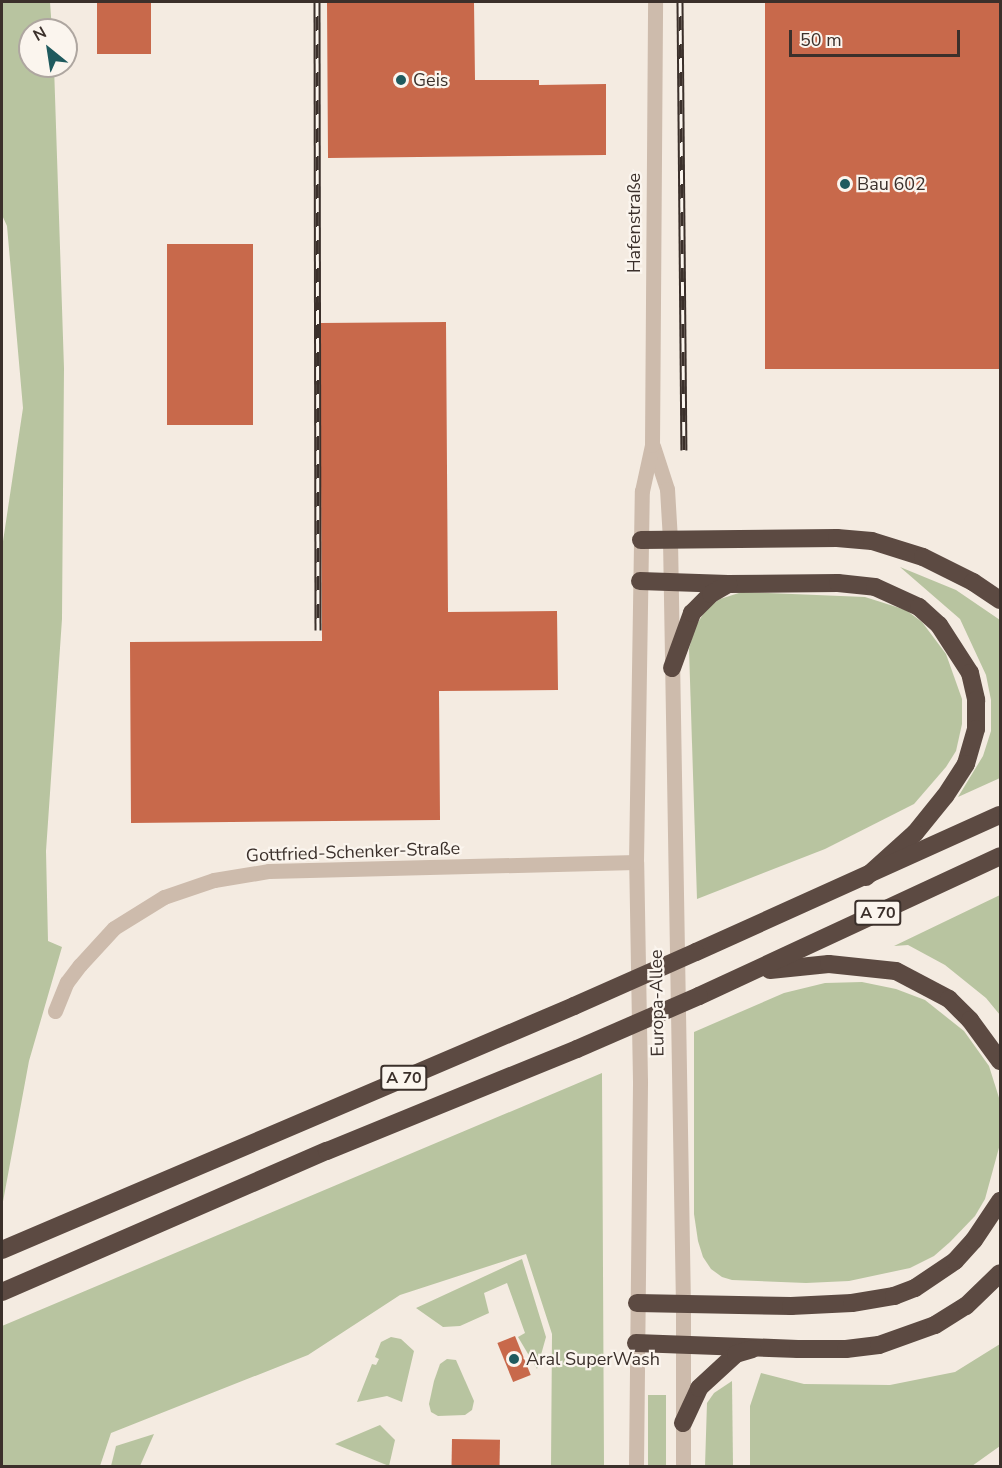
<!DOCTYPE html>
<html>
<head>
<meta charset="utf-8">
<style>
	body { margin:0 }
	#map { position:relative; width:1002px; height:1468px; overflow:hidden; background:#f4ebe1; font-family:"Nunito Sans",sans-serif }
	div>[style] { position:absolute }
	.green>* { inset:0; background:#b8c4a0; transform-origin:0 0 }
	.building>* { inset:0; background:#c8694b; transform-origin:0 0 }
	.minor>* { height:15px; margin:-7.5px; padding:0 7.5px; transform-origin:7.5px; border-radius:7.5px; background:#cdbbac }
	.tertiary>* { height:15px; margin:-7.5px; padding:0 7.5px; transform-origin:7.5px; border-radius:7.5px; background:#cdbbac }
	.motorway>* { height:18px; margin:-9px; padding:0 9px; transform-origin:9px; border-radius:9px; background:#5c4a42 }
	.rail>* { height:7px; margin-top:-3.5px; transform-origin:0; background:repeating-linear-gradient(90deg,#fbf5ee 0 14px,#3b302b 0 28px); box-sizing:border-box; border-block:2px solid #3b302b }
	.motorway-bridge>* { height:18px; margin:-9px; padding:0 9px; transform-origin:9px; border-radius:9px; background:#5c4a42 }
	.dots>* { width:16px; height:16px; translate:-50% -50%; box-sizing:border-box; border:3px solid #fbf5ee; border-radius:50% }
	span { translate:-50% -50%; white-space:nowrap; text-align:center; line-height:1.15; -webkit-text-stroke:4.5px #fbf5ee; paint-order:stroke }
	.shield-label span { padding:2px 4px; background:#fbf5ee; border:2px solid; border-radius:4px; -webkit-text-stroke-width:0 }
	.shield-label { font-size:16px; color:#3b302b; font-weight:700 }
	.poi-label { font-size:18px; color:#3b302b }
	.left { translate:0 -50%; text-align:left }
	.street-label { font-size:18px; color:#3b302b }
	.frame { position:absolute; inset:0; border:3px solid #3b302b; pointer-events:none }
	.north { position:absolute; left:18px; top:18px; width:60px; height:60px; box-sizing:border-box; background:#fbf5ee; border:2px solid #aea6a0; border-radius:50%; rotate:330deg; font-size:16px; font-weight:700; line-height:24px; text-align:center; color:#3b302b }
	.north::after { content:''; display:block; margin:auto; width:21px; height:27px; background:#1f5a5e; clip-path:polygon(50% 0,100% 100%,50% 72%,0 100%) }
	.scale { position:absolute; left:789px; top:30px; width:171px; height:27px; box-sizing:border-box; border:3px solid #3b302b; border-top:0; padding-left:8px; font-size:18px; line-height:21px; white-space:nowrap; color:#3b302b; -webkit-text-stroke:4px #fbf5ee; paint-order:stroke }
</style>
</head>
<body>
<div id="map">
	<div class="green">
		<div style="clip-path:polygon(2px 2px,50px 2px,52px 30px,30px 30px,30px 66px,54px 66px,64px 368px,62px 619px,46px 851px,48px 941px,62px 947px,29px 1061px,2px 1207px,2px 548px,23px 408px,7px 226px,2px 215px)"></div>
		<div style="clip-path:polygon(900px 567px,956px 590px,1000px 620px,1000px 778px,958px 797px,983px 756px,991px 731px,991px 700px,986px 675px,960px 619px)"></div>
		<div style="clip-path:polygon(742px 592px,865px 597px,906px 610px,922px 622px,946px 654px,962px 699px,962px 724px,956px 751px,946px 767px,914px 804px,825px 849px,697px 899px,689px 649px,695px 627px,707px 608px,720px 599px)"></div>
		<div style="clip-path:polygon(1000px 895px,1000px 1015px,986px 998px,945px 965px,908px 945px,894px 946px)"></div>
		<div style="clip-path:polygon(862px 982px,896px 989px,925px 1000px,964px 1031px,989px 1066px,1000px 1101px,1000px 1144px,985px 1199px,975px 1216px,950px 1242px,934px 1256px,910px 1268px,849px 1281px,806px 1283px,732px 1280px,722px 1277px,711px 1269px,703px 1257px,698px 1241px,694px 1214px,694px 1032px,784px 993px,825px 983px)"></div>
		<div style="clip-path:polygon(602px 1073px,604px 1466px,551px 1466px,552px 1334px,526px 1254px,400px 1295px,308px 1355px,111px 1433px,100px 1466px,2px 1466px,2px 1326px)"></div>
		<div style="clip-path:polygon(522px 1259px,546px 1337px,537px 1369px,518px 1337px,525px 1333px,507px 1283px,484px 1293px,489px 1313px,460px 1326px,443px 1327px,416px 1308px)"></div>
		<div style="clip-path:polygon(391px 1337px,401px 1339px,414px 1351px,402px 1402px,387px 1396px,357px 1402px,372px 1364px,376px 1365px,379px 1359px,375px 1357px,381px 1342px)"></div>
		<div style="clip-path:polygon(1000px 1344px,1000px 1446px,972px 1466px,750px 1466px,750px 1406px,761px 1373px,804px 1384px,890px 1385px,955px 1372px)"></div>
		<div style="clip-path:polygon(447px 1359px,456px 1360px,474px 1401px,472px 1410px,465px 1415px,438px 1416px,431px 1412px,429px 1404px,434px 1381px,440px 1364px)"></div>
		<div style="clip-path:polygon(732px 1381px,733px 1466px,705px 1466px,707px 1403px,714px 1393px)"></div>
		<div style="left:666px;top:1395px;width:71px;height:18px;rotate:90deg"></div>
		<div style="clip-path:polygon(380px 1425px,395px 1440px,389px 1466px,335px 1444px)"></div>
		<div style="clip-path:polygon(154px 1434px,140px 1466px,111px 1466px,116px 1446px)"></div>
	</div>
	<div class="building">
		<div style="left:97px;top:2px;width:54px;height:52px"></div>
		<div style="clip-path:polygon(327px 2px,474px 2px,475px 80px,539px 80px,539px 85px,606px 84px,606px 155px,328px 158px)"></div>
		<div style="left:765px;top:2px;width:235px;height:367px"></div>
		<div style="left:253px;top:244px;width:181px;height:86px;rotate:90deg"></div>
		<div style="clip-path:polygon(446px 322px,448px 612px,557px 611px,558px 690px,439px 691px,440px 820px,131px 823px,130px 642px,322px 641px,320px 323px)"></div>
		<div style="left:515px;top:1336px;width:42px;height:19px;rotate:68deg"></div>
		<div style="left:452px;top:1439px;width:48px;height:28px;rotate:1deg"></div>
	</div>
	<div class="minor">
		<div style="left:55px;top:1011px;width:31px;rotate:-68deg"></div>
		<div style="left:67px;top:982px;width:21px;rotate:-53deg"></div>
		<div style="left:80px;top:965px;width:50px;rotate:-47.4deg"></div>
		<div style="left:114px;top:928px;width:59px;rotate:-31.8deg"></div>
		<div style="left:164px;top:897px;width:53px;rotate:-18.8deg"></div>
		<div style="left:214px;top:880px;width:56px;rotate:-9.3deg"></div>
		<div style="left:269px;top:871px;width:367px;rotate:-1.4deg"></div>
	</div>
	<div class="tertiary">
		<div style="left:653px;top:446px;width:45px;rotate:72deg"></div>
		<div style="left:667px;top:489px;width:50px;rotate:86.6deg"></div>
		<div style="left:670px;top:539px;width:766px;rotate:89.03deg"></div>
		<div style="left:683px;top:1305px;width:161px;rotate:90deg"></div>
		<div style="left:636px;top:1466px;width:385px;rotate:-89.4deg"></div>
		<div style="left:640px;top:1081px;width:219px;rotate:-91deg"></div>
		<div style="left:636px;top:862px;width:371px;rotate:-89.1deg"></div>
		<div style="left:642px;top:491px;width:47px;rotate:-77.7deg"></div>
		<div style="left:652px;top:445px;width:443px;rotate:-89.6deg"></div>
	</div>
	<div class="motorway">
		<div style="left:641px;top:540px;width:196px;rotate:-0.6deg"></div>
		<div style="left:837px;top:538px;width:35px;rotate:5deg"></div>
		<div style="left:872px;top:541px;width:53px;rotate:17.4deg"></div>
		<div style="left:923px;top:557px;width:56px;rotate:26.6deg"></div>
		<div style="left:973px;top:582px;width:32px;rotate:34deg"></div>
		<div style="left:640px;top:581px;width:88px;rotate:2deg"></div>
		<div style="left:728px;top:584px;width:110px;rotate:-0.5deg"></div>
		<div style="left:838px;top:583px;width:37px;rotate:6deg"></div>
		<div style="left:875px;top:587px;width:48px;rotate:24.4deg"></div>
		<div style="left:919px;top:607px;width:27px;rotate:42deg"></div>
		<div style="left:939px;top:625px;width:57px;rotate:57.1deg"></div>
		<div style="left:970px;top:673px;width:28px;rotate:77deg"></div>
		<div style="left:976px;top:700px;width:29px;rotate:90deg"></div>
		<div style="left:976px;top:729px;width:36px;rotate:106deg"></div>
		<div style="left:966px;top:764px;width:38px;rotate:123deg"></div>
		<div style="left:945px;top:796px;width:48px;rotate:129deg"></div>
		<div style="left:915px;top:833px;width:66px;rotate:138.1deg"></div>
		<div style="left:672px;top:668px;width:59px;rotate:-70deg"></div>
		<div style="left:692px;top:613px;width:27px;rotate:-45deg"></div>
		<div style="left:711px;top:594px;width:20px;rotate:-30deg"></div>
		<div style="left:696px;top:952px;width:333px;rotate:-24.3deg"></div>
		<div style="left:770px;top:970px;width:59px;rotate:-5.8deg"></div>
		<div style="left:829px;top:964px;width:67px;rotate:6deg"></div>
		<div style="left:896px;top:971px;width:60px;rotate:27.8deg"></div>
		<div style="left:949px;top:999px;width:30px;rotate:45deg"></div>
		<div style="left:970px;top:1020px;width:51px;rotate:53.8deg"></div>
		<div style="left:699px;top:996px;width:332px;rotate:-24.9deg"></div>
		<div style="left:2px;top:1250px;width:622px;rotate:-23.1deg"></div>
		<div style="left:2px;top:1292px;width:354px;rotate:-23.5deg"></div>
		<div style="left:327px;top:1151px;width:270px;rotate:-22.2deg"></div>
		<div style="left:637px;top:1303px;width:154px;rotate:1.1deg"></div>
		<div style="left:791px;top:1306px;width:61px;rotate:-2.8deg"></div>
		<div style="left:852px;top:1303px;width:43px;rotate:-9.5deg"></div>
		<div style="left:894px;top:1296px;width:22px;rotate:-21deg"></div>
		<div style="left:915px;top:1288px;width:48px;rotate:-34deg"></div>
		<div style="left:955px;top:1261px;width:28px;rotate:-48deg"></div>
		<div style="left:974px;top:1240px;width:47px;rotate:-56.3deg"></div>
		<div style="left:636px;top:1343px;width:162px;rotate:2.1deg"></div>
		<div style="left:798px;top:1349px;width:48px"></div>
		<div style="left:846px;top:1349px;width:33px;rotate:-7deg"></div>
		<div style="left:879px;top:1345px;width:59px;rotate:-19.7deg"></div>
		<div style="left:935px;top:1325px;width:36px;rotate:-32deg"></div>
		<div style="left:966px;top:1306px;width:47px;rotate:-44.1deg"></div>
		<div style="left:683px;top:1423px;width:38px;rotate:-65deg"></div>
		<div style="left:699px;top:1388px;width:50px;rotate:-42.6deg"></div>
		<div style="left:736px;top:1354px;width:17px;rotate:-17deg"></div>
	</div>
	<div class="rail">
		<div style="left:317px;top:2px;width:628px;rotate:89.91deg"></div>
		<div style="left:680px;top:2px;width:448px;rotate:89.5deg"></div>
	</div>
	<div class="motorway-bridge">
		<div style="left:574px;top:1006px;width:133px;rotate:-23.9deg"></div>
		<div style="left:577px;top:1049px;width:133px;rotate:-23.5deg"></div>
	</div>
	<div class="dots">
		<div style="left:401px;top:80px;background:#1f5a5e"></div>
		<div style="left:845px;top:184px;background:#1f5a5e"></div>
		<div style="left:514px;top:1359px;background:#1f5a5e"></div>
	</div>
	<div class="shield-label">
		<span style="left:878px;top:913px">A 70</span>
		<span style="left:404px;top:1078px">A 70</span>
	</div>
	<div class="poi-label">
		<span class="left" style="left:413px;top:80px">Geis</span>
		<span class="left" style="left:857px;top:184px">Bau 602</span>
		<span class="left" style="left:526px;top:1359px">Aral SuperWash</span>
	</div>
	<div class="street-label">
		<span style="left:634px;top:223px;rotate:-90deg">Hafenstraße</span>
		<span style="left:353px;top:852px;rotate:-2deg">Gottfried-Schenker-Straße</span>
		<span style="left:657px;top:1003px;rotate:-91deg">Europa-Allee</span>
	</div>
	<div class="frame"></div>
	<div class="north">N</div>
	<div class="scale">50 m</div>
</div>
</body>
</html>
